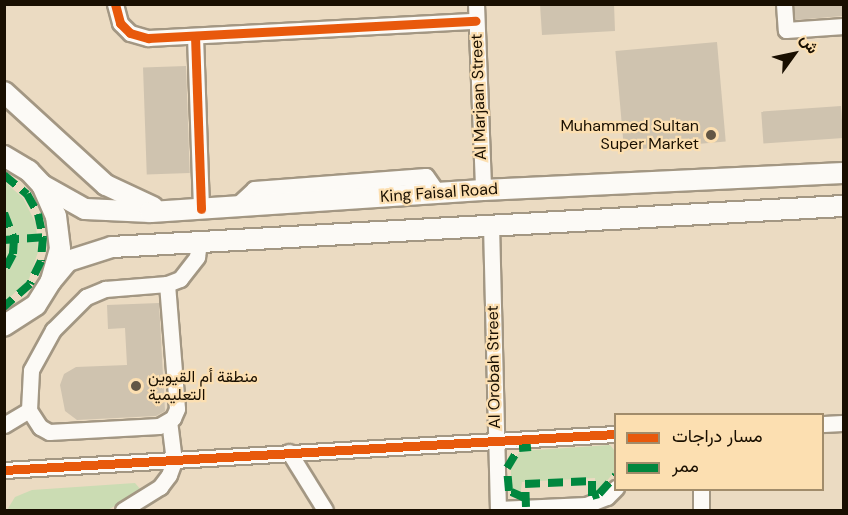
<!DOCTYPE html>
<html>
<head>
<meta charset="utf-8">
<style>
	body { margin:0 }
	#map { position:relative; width:848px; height:515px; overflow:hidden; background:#ebdbc2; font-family:"DM Sans",Vazirmatn,sans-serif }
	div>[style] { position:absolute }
	.green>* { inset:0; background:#cbdcb3 }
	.building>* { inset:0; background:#cfc3af; transform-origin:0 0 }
	.roads { filter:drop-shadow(2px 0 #a39783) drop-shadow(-2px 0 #a39783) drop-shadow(0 2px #a39783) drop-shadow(0 -2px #a39783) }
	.minor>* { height:15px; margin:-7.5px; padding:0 7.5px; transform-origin:7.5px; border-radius:7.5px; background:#fcfaf6 }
	.major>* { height:20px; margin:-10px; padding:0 10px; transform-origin:10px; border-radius:10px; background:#fcfaf6 }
	.quiet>* { height:8px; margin-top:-4px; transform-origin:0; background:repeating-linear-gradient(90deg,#00873e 0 15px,transparent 0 23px) }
	.cycleway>* { height:9px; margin:-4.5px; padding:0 4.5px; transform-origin:4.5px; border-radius:4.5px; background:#e8590c }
	.dots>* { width:16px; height:16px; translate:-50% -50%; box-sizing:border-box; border:3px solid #fcdfb1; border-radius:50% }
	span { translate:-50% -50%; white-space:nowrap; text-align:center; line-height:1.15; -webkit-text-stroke:4.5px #fcdfb1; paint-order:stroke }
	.street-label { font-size:16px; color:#190f01 }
	.poi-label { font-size:16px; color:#190f01 }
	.right { translate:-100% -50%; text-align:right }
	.left { translate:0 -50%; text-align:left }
	.frame { position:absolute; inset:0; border:6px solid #190f01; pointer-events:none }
	.legend { position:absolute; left:614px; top:413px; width:210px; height:78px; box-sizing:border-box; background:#fcdfb1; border:2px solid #a18c6b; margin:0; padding:8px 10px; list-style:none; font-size:18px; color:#190f01 }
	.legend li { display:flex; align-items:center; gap:12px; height:30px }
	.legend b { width:30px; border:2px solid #a18c6b }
	.north { position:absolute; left:764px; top:24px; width:60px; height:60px; -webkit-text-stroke:4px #fcdfb1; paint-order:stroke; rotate:57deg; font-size:16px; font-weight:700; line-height:24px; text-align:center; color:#190f01 }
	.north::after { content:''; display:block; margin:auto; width:21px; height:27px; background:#190f01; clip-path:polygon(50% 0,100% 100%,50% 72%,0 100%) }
</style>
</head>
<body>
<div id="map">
	<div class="green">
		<div style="clip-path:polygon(5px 182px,23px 198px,36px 224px,38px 252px,29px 279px,5px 302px)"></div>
		<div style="clip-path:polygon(610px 445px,614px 450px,614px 472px,598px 492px,595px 493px,595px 478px,522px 482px,520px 496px,511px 490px,511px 462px,521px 451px)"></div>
		<div style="clip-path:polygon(135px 483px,141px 490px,108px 510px,7px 510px,15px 497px,32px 490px)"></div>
	</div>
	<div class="building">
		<div style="clip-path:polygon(540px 4px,614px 4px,615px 31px,542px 35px)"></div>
		<div style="clip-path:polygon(794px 4px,843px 4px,843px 16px,795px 20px)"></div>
		<div style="left:717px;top:42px;width:100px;height:102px;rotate:85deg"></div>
		<div style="left:186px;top:66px;width:107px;height:43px;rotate:88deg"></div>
		<div style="left:841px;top:106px;width:32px;height:80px;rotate:86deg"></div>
		<div style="clip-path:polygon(159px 303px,165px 411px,156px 416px,77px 420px,65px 411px,60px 385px,64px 374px,76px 367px,127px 365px,125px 328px,108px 329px,107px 305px)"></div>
	</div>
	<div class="roads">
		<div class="minor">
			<div style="left:115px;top:4px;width:20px;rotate:75deg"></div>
			<div style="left:120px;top:23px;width:14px;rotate:45deg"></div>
			<div style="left:130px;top:33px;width:19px;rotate:16deg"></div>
			<div style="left:148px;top:38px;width:328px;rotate:-3deg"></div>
			<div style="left:476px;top:4px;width:186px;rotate:87.8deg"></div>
			<div style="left:784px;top:4px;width:26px;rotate:86deg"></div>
			<div style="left:786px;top:30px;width:58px;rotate:-3.9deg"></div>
			<div style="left:195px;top:36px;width:173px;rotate:88deg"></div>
			<div style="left:236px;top:206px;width:25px;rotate:-43deg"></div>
			<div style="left:254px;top:189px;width:172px;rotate:-4.3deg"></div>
			<div style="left:426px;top:176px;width:21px;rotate:55deg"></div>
			<div style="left:491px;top:224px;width:286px;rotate:88.6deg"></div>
			<div style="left:167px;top:284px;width:125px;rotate:85.4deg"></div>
			<div style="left:177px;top:409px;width:10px;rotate:114deg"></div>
			<div style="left:173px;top:418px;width:16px;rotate:150deg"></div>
			<div style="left:159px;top:426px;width:110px;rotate:176.9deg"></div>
			<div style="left:49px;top:432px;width:10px;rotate:-151deg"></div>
			<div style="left:40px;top:427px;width:20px;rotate:-123deg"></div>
			<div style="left:29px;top:410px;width:40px;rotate:-87.1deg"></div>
			<div style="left:31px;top:370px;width:46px;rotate:-61.2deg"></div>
			<div style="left:53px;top:330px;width:47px;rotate:-45deg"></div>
			<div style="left:86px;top:297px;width:21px;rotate:-23deg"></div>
			<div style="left:105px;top:289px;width:62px;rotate:-4.6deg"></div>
			<div style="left:167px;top:284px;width:14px;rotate:-21deg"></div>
			<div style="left:180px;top:279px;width:28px;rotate:-52deg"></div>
			<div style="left:197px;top:257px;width:15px;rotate:-82deg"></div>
			<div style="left:822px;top:424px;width:22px;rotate:-3deg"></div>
			<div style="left:4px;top:425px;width:29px;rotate:-31deg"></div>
			<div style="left:289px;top:452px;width:68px;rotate:58.2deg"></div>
			<div style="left:4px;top:470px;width:613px;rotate:-3.37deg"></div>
			<div style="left:701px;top:490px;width:20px;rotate:90deg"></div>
			<div style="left:498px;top:509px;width:88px;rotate:-2.6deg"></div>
			<div style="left:586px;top:505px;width:22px;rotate:-21deg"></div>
			<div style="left:607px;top:497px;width:13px;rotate:-45deg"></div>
			<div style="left:123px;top:510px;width:44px;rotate:-31.9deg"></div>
			<div style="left:160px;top:487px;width:15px;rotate:-53deg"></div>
			<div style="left:169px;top:475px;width:15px;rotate:-70deg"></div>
			<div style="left:174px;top:461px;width:39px;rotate:-97deg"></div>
		</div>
		<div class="major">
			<div style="left:4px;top:92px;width:138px;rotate:42.4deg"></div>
			<div style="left:106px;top:185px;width:52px;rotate:25.1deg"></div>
			<div style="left:4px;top:156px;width:29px;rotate:31deg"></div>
			<div style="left:29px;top:171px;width:19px;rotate:47deg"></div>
			<div style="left:42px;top:185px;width:34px;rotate:66deg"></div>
			<div style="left:56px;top:216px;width:33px;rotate:83deg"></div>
			<div style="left:60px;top:249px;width:33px;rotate:106deg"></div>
			<div style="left:51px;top:281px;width:28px;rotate:122deg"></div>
			<div style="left:36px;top:305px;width:38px;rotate:147deg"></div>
			<div style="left:42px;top:185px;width:49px;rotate:29.2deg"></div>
			<div style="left:85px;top:209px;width:65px;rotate:2.6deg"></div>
			<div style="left:150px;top:212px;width:334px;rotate:-3.8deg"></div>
			<div style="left:483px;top:190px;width:361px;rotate:-2.7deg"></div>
			<div style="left:51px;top:281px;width:26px;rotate:-50deg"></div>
			<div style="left:68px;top:261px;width:46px;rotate:-17.7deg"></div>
			<div style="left:112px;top:247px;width:733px;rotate:-3.21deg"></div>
		</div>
	</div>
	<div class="quiet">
		<div style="left:4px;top:175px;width:30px;rotate:40deg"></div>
		<div style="left:27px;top:194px;width:23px;rotate:61deg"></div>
		<div style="left:38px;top:214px;width:24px;rotate:78deg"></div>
		<div style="left:43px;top:237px;width:24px;rotate:95deg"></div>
		<div style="left:41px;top:261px;width:25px;rotate:116deg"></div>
		<div style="left:30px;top:284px;width:35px;rotate:139deg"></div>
		<div style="left:4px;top:213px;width:28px;rotate:69deg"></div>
		<div style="left:14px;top:239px;width:15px;rotate:94deg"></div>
		<div style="left:13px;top:254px;width:19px;rotate:118deg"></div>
		<div style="left:4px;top:240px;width:39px;rotate:-4deg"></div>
		<div style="left:525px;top:498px;width:17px;rotate:-156deg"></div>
		<div style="left:509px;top:491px;width:23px;rotate:-95deg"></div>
		<div style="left:507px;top:468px;width:23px;rotate:-59deg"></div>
		<div style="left:519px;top:448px;width:12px;rotate:-5deg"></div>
		<div style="left:526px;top:507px;width:23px;rotate:-92deg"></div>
		<div style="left:525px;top:484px;width:67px;rotate:-2.6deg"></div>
		<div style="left:592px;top:481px;width:15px;rotate:90deg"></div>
		<div style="left:592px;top:496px;width:7px;rotate:-16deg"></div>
		<div style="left:599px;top:494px;width:25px;rotate:-48deg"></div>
	</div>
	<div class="cycleway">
		<div style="left:115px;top:4px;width:20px;rotate:75deg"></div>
		<div style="left:120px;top:23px;width:14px;rotate:45deg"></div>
		<div style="left:130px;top:33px;width:19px;rotate:16deg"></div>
		<div style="left:148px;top:38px;width:328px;rotate:-3deg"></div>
		<div style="left:195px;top:36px;width:173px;rotate:88deg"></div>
		<div style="left:4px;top:470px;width:613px;rotate:-3.37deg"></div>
	</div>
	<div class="dots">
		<div style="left:711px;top:135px;background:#625645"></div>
		<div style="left:136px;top:386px;background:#625645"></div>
	</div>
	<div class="street-label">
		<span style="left:479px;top:97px;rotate:-92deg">Al Marjaan Street</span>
		<span style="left:439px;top:193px;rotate:-4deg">King Faisal Road</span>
		<span style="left:494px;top:367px;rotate:-91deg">Al Orobah Street</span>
	</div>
	<div class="poi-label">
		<span class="right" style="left:699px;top:135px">Muhammed Sultan<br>Super Market</span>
		<span class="left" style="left:148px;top:386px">منطقة أم القيوين<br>التعليمية</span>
	</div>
	<div class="frame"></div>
	<ul class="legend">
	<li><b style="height:8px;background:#e8590c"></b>مسار دراجات</li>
	<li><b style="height:8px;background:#00873e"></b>ممر</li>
	</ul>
	<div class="north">ش</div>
</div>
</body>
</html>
